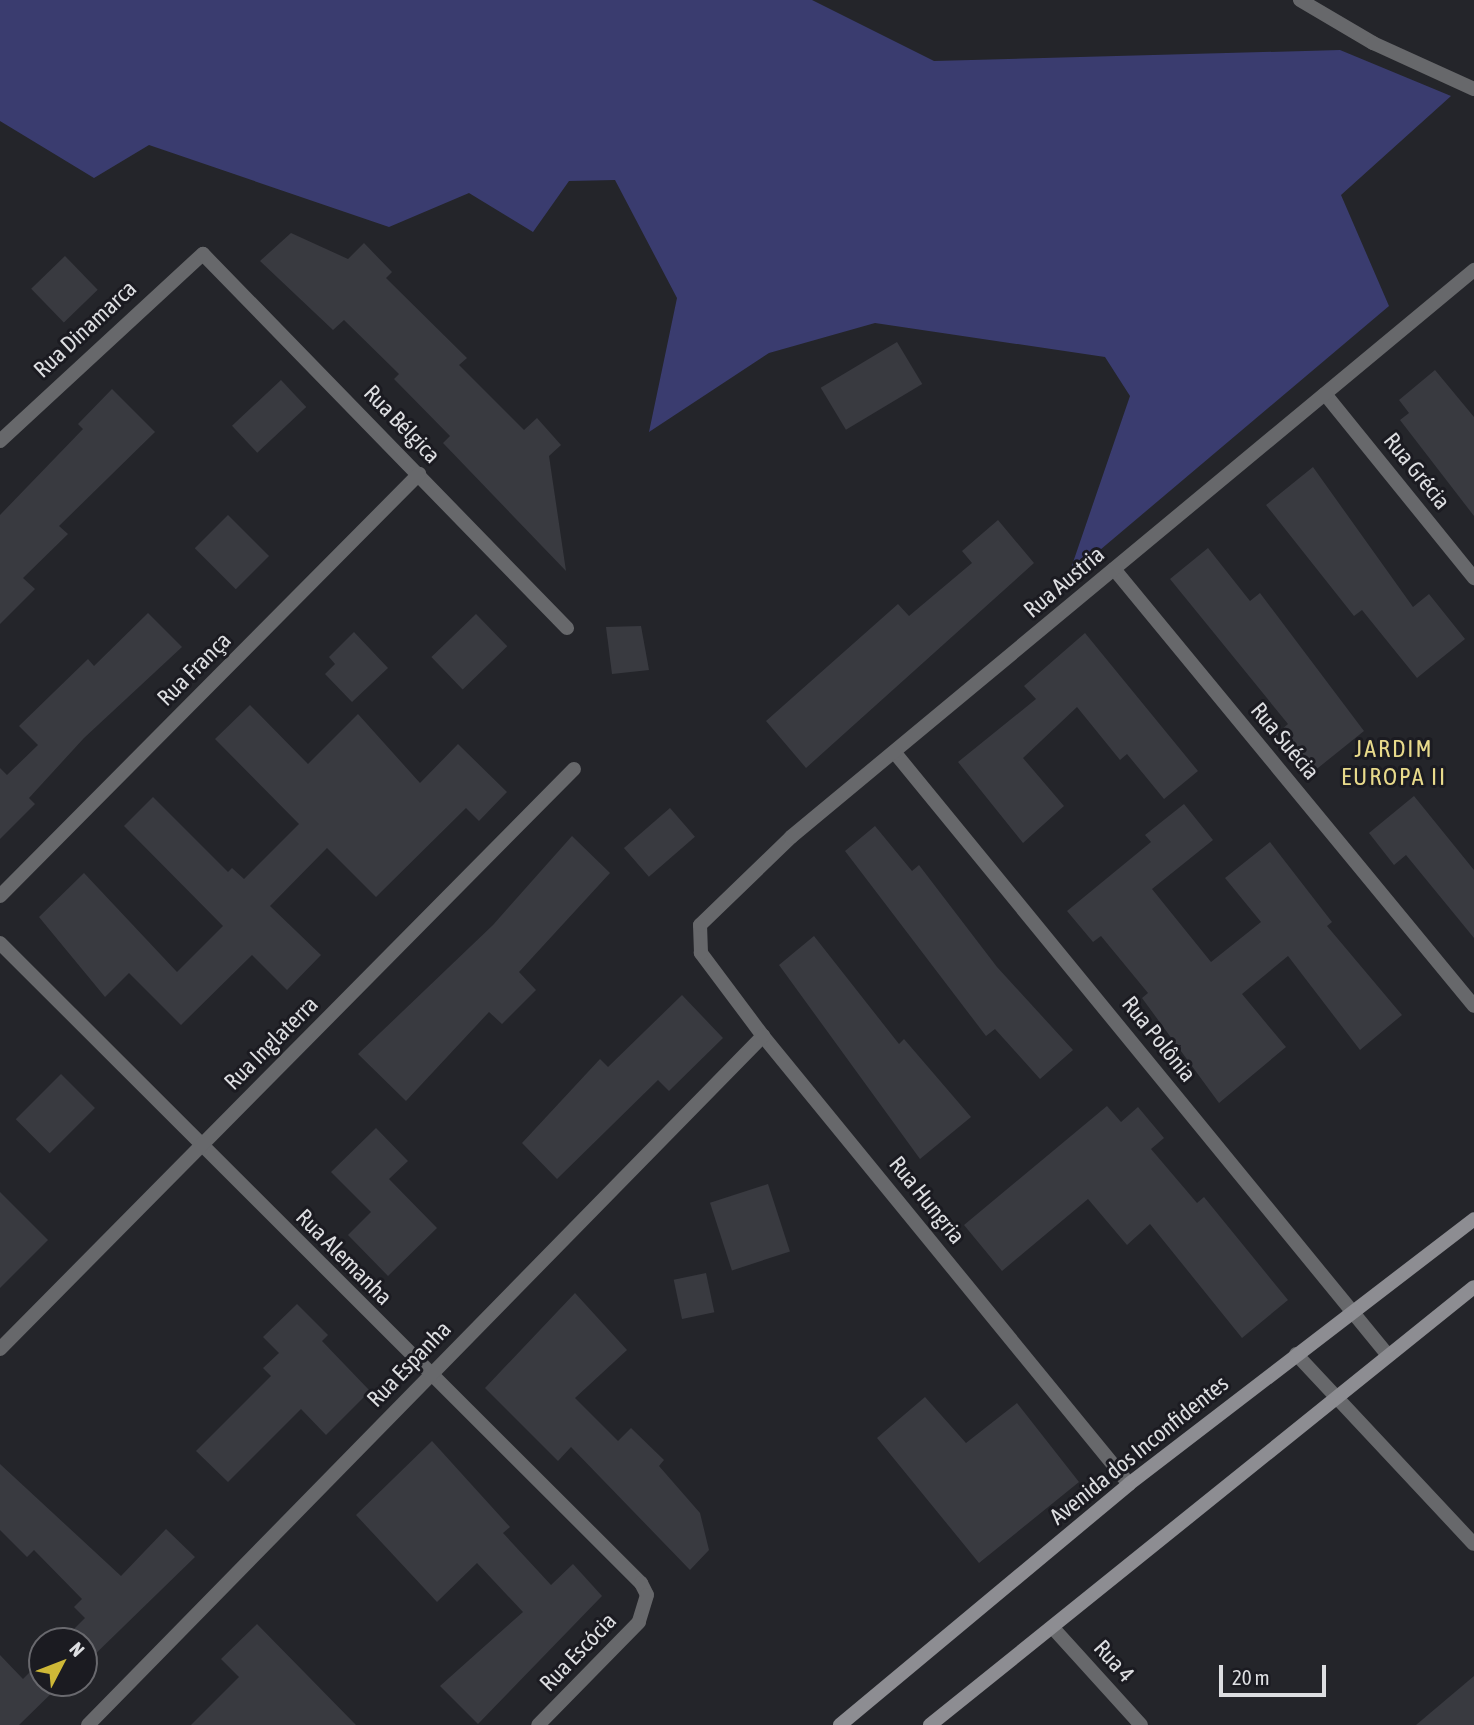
<!DOCTYPE html>
<html>
<head>
<meta charset="utf-8">
<style>
	body { margin:0 }
	#map { position:relative; width:1474px; height:1725px; overflow:hidden; background:#24252a; font-family:"Asap Condensed",sans-serif }
	div>[style] { position:absolute }
	.green>* { inset:0; background:#3a3c6f }
	.building>* { inset:0; background:#393a40; transform-origin:0 0 }
	.street>* { height:14px; margin:-7px; padding:0 7px; transform-origin:7px; border-radius:7px; background:#67686b }
	.secondary>* { height:14px; margin:-7px; padding:0 7px; transform-origin:7px; border-radius:7px; background:#8d8d92 }
	span { translate:-50% -50%; white-space:nowrap; text-align:center; line-height:1.15; -webkit-text-stroke:6px #1b1b21; paint-order:stroke }
	.street-label { font-size:23px; color:#dddee1 }
	.neighbourhood-label { font-size:24px; color:#e8da8b; letter-spacing:2px }
	.north { position:absolute; left:28px; top:1627px; width:70px; height:70px; box-sizing:border-box; background:#1b1b21; border:2px solid #69696e; border-radius:50%; rotate:48deg; font-size:19px; font-weight:700; line-height:28px; text-align:center; color:#dddee1 }
	.north::after { content:''; display:block; margin:auto; width:24px; height:32px; background:#ceb837; clip-path:polygon(50% 0,100% 100%,50% 72%,0 100%) }
	.scale { position:absolute; left:1219px; top:1665px; width:107px; height:32px; box-sizing:border-box; border:4px solid #dddee1; border-top:0; padding-left:9px; font-size:21px; line-height:24px; white-space:nowrap; color:#dddee1; -webkit-text-stroke:5px #1b1b21; paint-order:stroke }
</style>
</head>
<body>
<div id="map">
	<div class="green">
		<div style="clip-path:polygon(0 0,812px 0,934px 61px,1340px 50px,1451px 96px,1341px 195px,1389px 306px,1068px 577px,1130px 396px,1105px 357px,875px 323px,769px 353px,649px 432px,677px 298px,615px 180px,569px 181px,533px 232px,469px 193px,389px 227px,149px 145px,94px 178px,0 121px)"></div>
	</div>
	<div class="building">
		<div style="clip-path:polygon(291px 233px,348px 259px,364px 243px,392px 272px,386px 278px,467px 358px,459px 365px,524px 430px,537px 418px,561px 445px,549px 456px,566px 571px,443px 443px,450px 436px,394px 379px,399px 374px,344px 320px,333px 330px,260px 261px)"></div>
		<div style="left:65px;top:256px;width:47px;height:47px;rotate:46deg"></div>
		<div style="left:897px;top:342px;width:49px;height:89px;rotate:59deg"></div>
		<div style="clip-path:polygon(1435px 370px,1474px 417px,1474px 516px,1400px 420px,1409px 413px,1399px 400px)"></div>
		<div style="left:281px;top:380px;width:37px;height:67px;rotate:47deg"></div>
		<div style="clip-path:polygon(112px 389px,155px 432px,59px 526px,68px 534px,23px 578px,35px 589px,0 624px,0 515px,83px 429px,78px 424px)"></div>
		<div style="clip-path:polygon(1313px 467px,1413px 607px,1429px 594px,1465px 639px,1417px 678px,1362px 610px,1354px 616px,1266px 505px)"></div>
		<div style="left:228px;top:515px;width:58px;height:47px;rotate:45deg"></div>
		<div style="clip-path:polygon(998px 520px,1034px 563px,806px 768px,766px 721px,898px 604px,909px 616px,972px 563px,962px 551px)"></div>
		<div style="clip-path:polygon(1208px 548px,1250px 601px,1260px 593px,1364px 731px,1308px 776px,1275px 735px,1288px 724px,1170px 579px)"></div>
		<div style="clip-path:polygon(148px 613px,182px 647px,84px 738px,29px 798px,35px 804px,0 839px,0 768px,7px 775px,38px 745px,19px 726px,88px 659px,94px 666px)"></div>
		<div style="left:476px;top:614px;width:45px;height:62px;rotate:46deg"></div>
		<div style="clip-path:polygon(641px 626px,649px 670px,612px 674px,606px 627px)"></div>
		<div style="clip-path:polygon(354px 632px,388px 668px,352px 702px,325px 674px,335px 664px,329px 657px)"></div>
		<div style="clip-path:polygon(1085px 633px,1198px 771px,1164px 799px,1127px 754px,1120px 760px,1077px 707px,1023px 758px,1064px 806px,1023px 843px,958px 762px,1036px 699px,1024px 686px)"></div>
		<div style="clip-path:polygon(250px 705px,308px 764px,358px 714px,420px 783px,458px 744px,507px 792px,479px 821px,466px 808px,376px 897px,327px 848px,270px 906px,321px 955px,287px 990px,252px 955px,181px 1025px,129px 973px,105px 997px,39px 917px,84px 873px,177px 972px,223px 926px,124px 826px,153px 797px,228px 872px,232px 868px,244px 879px,299px 824px,215px 739px)"></div>
		<div style="clip-path:polygon(1414px 796px,1474px 870px,1474px 938px,1406px 855px,1394px 865px,1369px 833px)"></div>
		<div style="clip-path:polygon(1184px 804px,1213px 840px,1152px 889px,1211px 962px,1261px 922px,1225px 878px,1270px 842px,1332px 922px,1327px 926px,1402px 1015px,1360px 1050px,1288px 956px,1242px 994px,1286px 1047px,1219px 1103px,1142px 998px,1148px 993px,1101px 936px,1093px 942px,1067px 911px,1151px 842px,1145px 835px)"></div>
		<div style="left:670px;top:808px;width:38px;height:61px;rotate:49deg"></div>
		<div style="clip-path:polygon(875px 826px,912px 871px,919px 865px,997px 967px,1073px 1050px,1040px 1079px,995px 1029px,986px 1036px,845px 851px)"></div>
		<div style="clip-path:polygon(572px 836px,610px 873px,519px 972px,536px 990px,502px 1024px,489px 1012px,406px 1101px,358px 1054px,493px 925px)"></div>
		<div style="clip-path:polygon(814px 936px,899px 1044px,904px 1039px,971px 1117px,920px 1159px,779px 965px)"></div>
		<div style="clip-path:polygon(682px 995px,723px 1038px,669px 1091px,658px 1080px,557px 1179px,522px 1143px,600px 1059px,608px 1067px)"></div>
		<div style="left:61px;top:1074px;width:48px;height:64px;rotate:45deg"></div>
		<div style="clip-path:polygon(1107px 1106px,1121px 1122px,1138px 1107px,1164px 1138px,1151px 1149px,1197px 1203px,1204px 1197px,1288px 1300px,1242px 1338px,1150px 1224px,1127px 1245px,1088px 1199px,1002px 1271px,964px 1225px)"></div>
		<div style="clip-path:polygon(376px 1128px,408px 1161px,389px 1179px,437px 1228px,388px 1276px,348px 1235px,371px 1212px,331px 1172px)"></div>
		<div style="left:768px;top:1184px;width:71px;height:61px;rotate:72deg"></div>
		<div style="clip-path:polygon(0 1192px,48px 1240px,0 1288px)"></div>
		<div style="left:706px;top:1273px;width:40px;height:33px;rotate:78deg"></div>
		<div style="clip-path:polygon(575px 1293px,627px 1350px,575px 1398px,618px 1441px,631px 1428px,664px 1460px,659px 1466px,700px 1513px,709px 1550px,690px 1570px,571px 1447px,558px 1461px,485px 1388px)"></div>
		<div style="clip-path:polygon(297px 1304px,328px 1335px,322px 1341px,370px 1391px,326px 1435px,301px 1409px,228px 1482px,196px 1451px,271px 1376px,263px 1368px,279px 1353px,263px 1337px)"></div>
		<div style="clip-path:polygon(925px 1397px,966px 1443px,1017px 1403px,1079px 1482px,979px 1563px,877px 1438px)"></div>
		<div style="clip-path:polygon(432px 1441px,510px 1527px,503px 1533px,551px 1585px,573px 1564px,602px 1596px,478px 1724px,440px 1686px,523px 1612px,477px 1563px,437px 1602px,356px 1515px)"></div>
		<div style="clip-path:polygon(0 1464px,121px 1576px,166px 1529px,195px 1557px,84px 1665px,84px 1641px,62px 1641px,85px 1618px,74px 1607px,82px 1599px,34px 1550px,27px 1557px,0 1530px)"></div>
		<div style="clip-path:polygon(257px 1624px,356px 1725px,191px 1725px,239px 1677px,221px 1659px)"></div>
		<div style="clip-path:polygon(0 1655px,23px 1679px,42px 1660px,42px 1683px,62px 1683px,19px 1725px,0 1725px)"></div>
		<div style="clip-path:polygon(1474px 1676px,1474px 1725px,1416px 1725px)"></div>
	</div>
	<div class="street">
		<div style="left:1300px;top:0;width:85px;rotate:30.5deg"></div>
		<div style="left:1373px;top:43px;width:111px;rotate:24.5deg"></div>
		<div style="left:1325px;top:394px;width:237px;rotate:51deg"></div>
		<div style="left:0;top:441px;width:276px;rotate:-42.7deg"></div>
		<div style="left:203px;top:254px;width:522px;rotate:45.78deg"></div>
		<div style="left:1114px;top:569px;width:566px;rotate:50.52deg"></div>
		<div style="left:895px;top:753px;width:777px;rotate:50.7deg"></div>
		<div style="left:0;top:896px;width:595px;rotate:-45.2deg"></div>
		<div style="left:0;top:943px;width:906px;rotate:44.96deg"></div>
		<div style="left:641px;top:1583px;width:13px;rotate:63deg"></div>
		<div style="left:647px;top:1595px;width:28px;rotate:107deg"></div>
		<div style="left:639px;top:1622px;width:144px;rotate:134.4deg"></div>
		<div style="left:0;top:1349px;width:816px;rotate:-45.3deg"></div>
		<div style="left:1296px;top:1354px;width:260px;rotate:46.9deg"></div>
		<div style="left:1129px;top:1484px;width:578px;rotate:-129.25deg"></div>
		<div style="left:763px;top:1036px;width:104px;rotate:-126.8deg"></div>
		<div style="left:701px;top:953px;width:28px;rotate:-92deg"></div>
		<div style="left:700px;top:925px;width:127px;rotate:-44deg"></div>
		<div style="left:791px;top:837px;width:888px;rotate:-39.7deg"></div>
		<div style="left:1053px;top:1628px;width:131px;rotate:47.8deg"></div>
		<div style="left:88px;top:1725px;width:965px;rotate:-45.59deg"></div>
	</div>
	<div class="secondary">
		<div style="left:840px;top:1725px;width:376px;rotate:-39.8deg"></div>
		<div style="left:1129px;top:1484px;width:435px;rotate:-37.5deg"></div>
		<div style="left:930px;top:1725px;width:698px;rotate:-38.84deg"></div>
	</div>
	<div class="street-label">
		<span style="left:85px;top:329px;rotate:-43deg">Rua Dinamarca</span>
		<span style="left:402px;top:424px;rotate:46deg">Rua Bélgica</span>
		<span style="left:1417px;top:471px;rotate:51deg">Rua Grécia</span>
		<span style="left:1064px;top:582px;rotate:-40deg">Rua Austria</span>
		<span style="left:194px;top:669px;rotate:-45deg">Rua França</span>
		<span style="left:1285px;top:741px;rotate:50deg">Rua Suécia</span>
		<span style="left:1159px;top:1039px;rotate:51deg">Rua Polônia</span>
		<span style="left:271px;top:1043px;rotate:-45deg">Rua Inglaterra</span>
		<span style="left:927px;top:1200px;rotate:51deg">Rua Hungria</span>
		<span style="left:344px;top:1257px;rotate:45deg">Rua Alemanha</span>
		<span style="left:409px;top:1364px;rotate:-46deg">Rua Espanha</span>
		<span style="left:1139px;top:1450px;rotate:-39deg">Avenida dos Inconfidentes</span>
		<span style="left:578px;top:1652px;rotate:-46deg">Rua Escócia</span>
		<span style="left:1114px;top:1661px;rotate:48deg">Rua 4</span>
	</div>
	<div class="neighbourhood-label">
		<span style="left:1394px;top:763px">JARDIM<br>EUROPA II</span>
	</div>
	<div class="north">N</div>
	<div class="scale">20 m</div>
</div>
</body>
</html>
